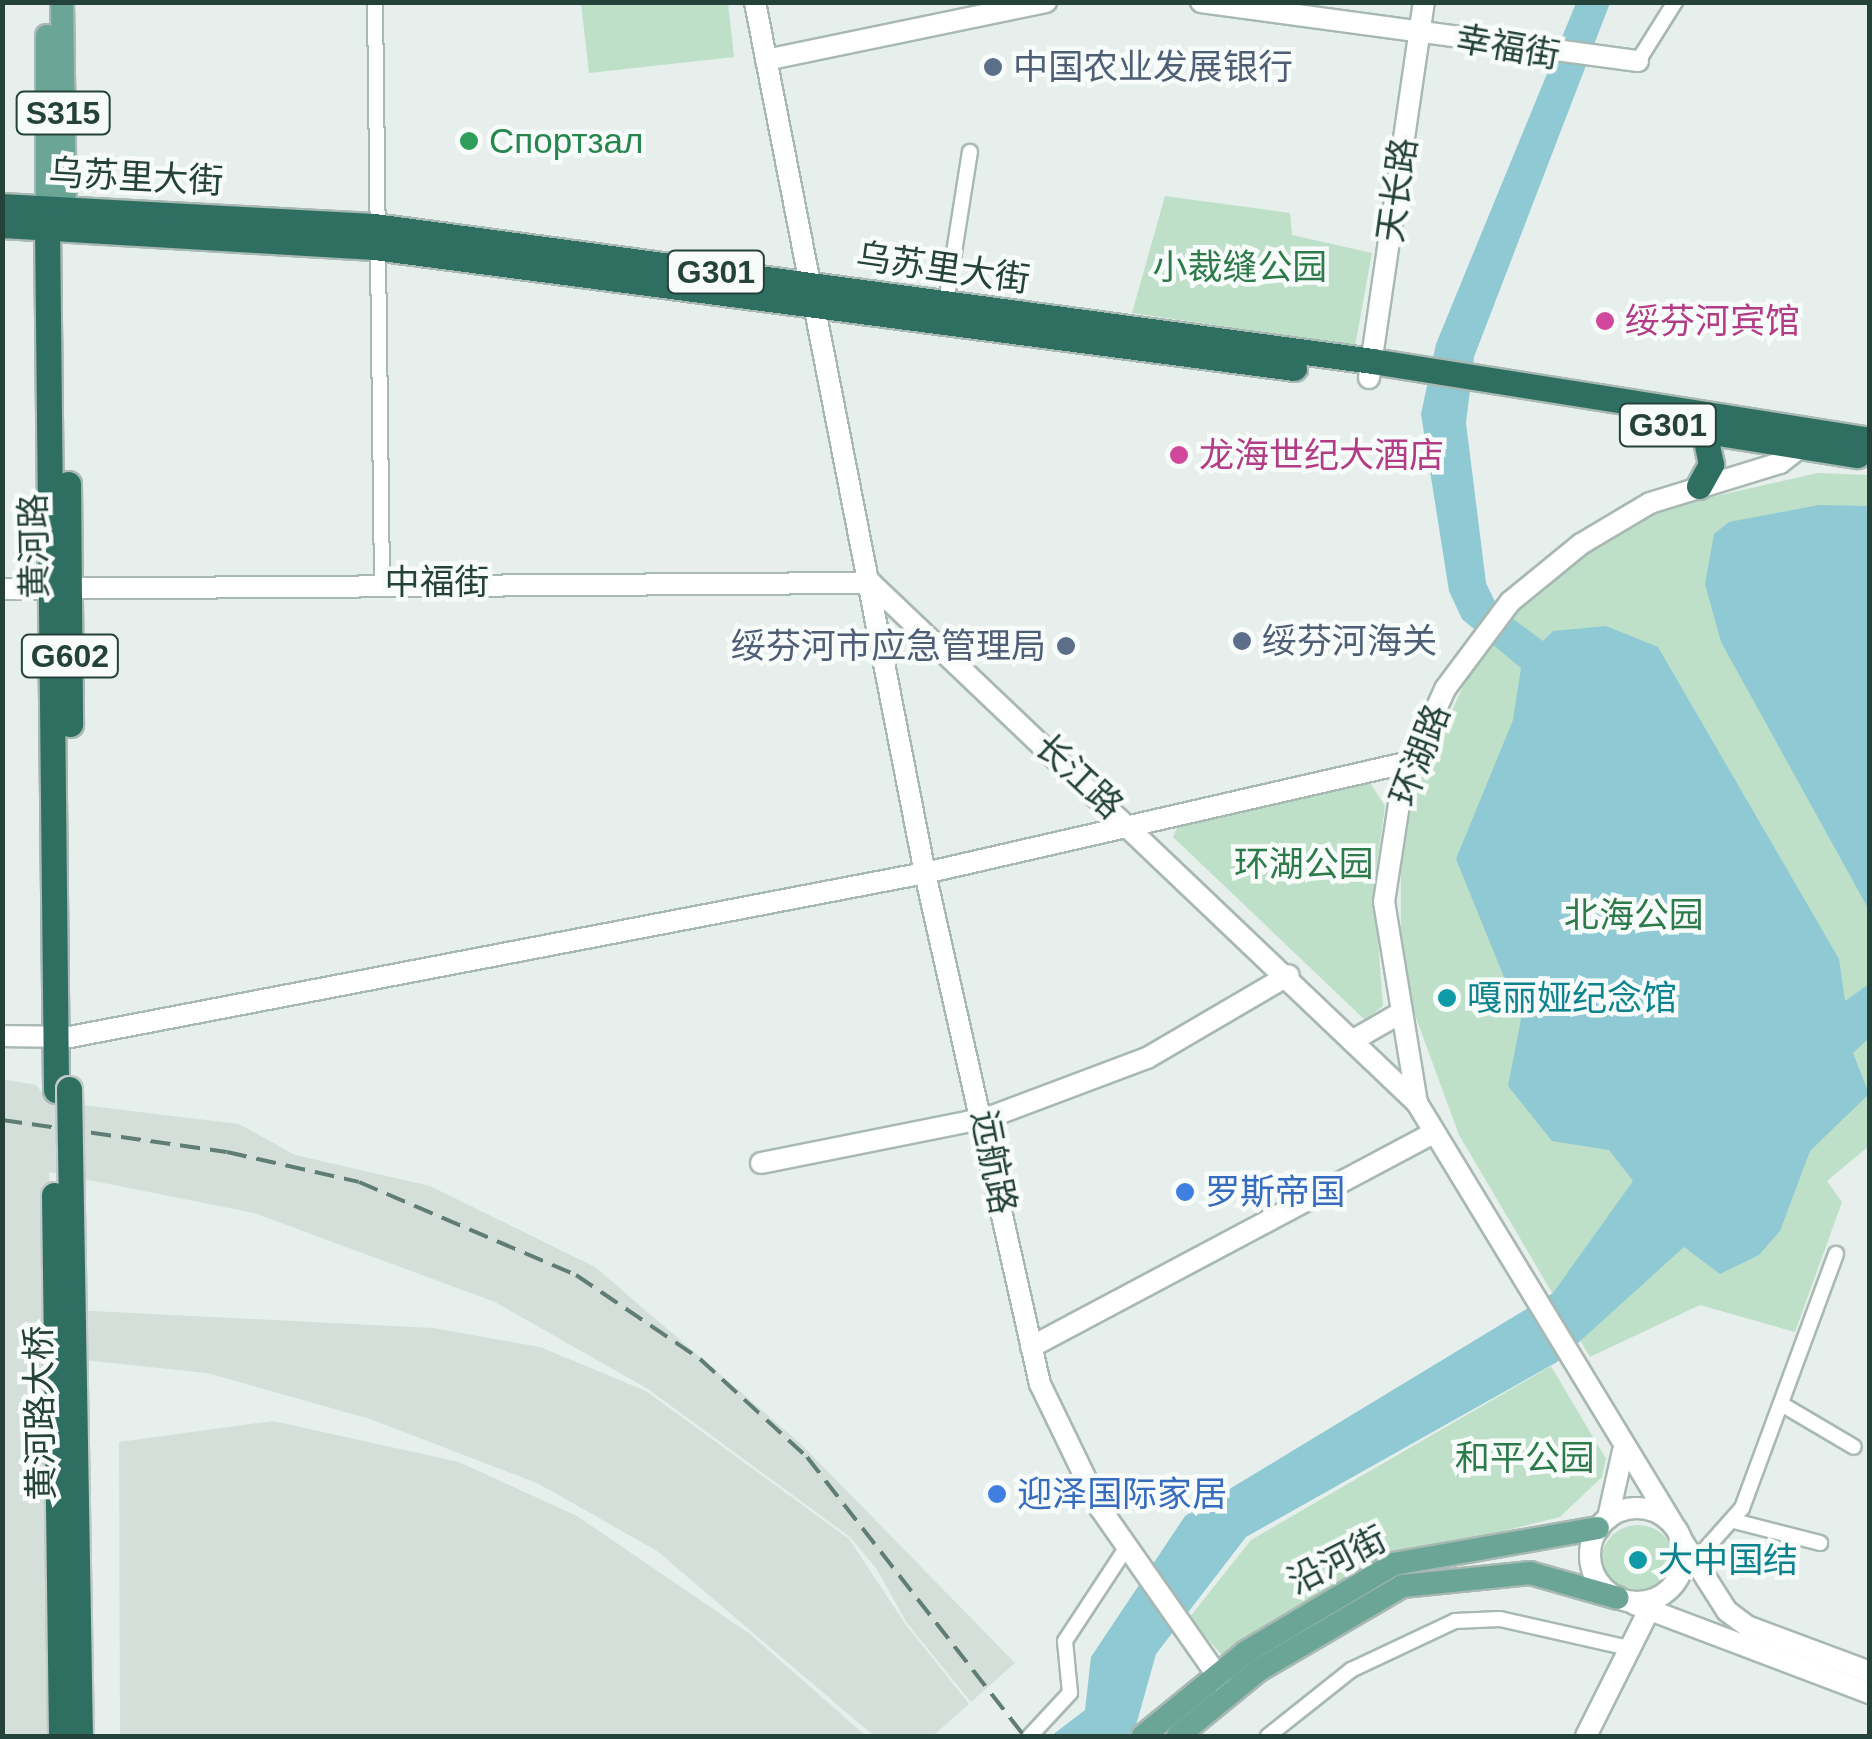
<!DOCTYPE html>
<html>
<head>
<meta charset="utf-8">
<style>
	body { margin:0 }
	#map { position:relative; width:1872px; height:1739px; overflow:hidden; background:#e6efeb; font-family:Helvetica,"Noto Sans SC",sans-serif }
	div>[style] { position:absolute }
	.built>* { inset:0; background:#d4dfda }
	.green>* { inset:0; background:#bfe0c8 }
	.round { border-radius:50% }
	.water>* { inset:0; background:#8ec9d4 }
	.roads { filter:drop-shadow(2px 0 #a8b8b2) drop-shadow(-2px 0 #a8b8b2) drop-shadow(0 2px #a8b8b2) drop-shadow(0 -2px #a8b8b2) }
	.street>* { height:14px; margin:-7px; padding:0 7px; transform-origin:7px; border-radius:7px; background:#fff }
	.secondary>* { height:20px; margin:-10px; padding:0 10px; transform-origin:10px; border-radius:10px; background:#fff }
	.secondary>.ring { margin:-10px; padding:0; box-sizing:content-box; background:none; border:20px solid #fff; border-radius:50% }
	.primary>* { height:22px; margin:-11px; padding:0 11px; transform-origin:11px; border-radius:11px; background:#6aa596 }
	.highway>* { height:25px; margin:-12.5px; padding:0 12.5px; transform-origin:12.5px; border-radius:12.5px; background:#2f6f62 }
	.rail>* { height:4px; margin-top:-2px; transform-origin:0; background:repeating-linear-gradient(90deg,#5f7d75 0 20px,transparent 0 30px) }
	.bridges { filter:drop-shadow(2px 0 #c2cac8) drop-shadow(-2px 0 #c2cac8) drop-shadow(0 2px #c2cac8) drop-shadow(0 -2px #c2cac8) }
	.highway-bridge>* { height:25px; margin:-12.5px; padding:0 12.5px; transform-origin:12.5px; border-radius:12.5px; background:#2f6f62 }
	.dots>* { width:28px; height:28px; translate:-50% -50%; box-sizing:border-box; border:5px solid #f7fbf9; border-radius:50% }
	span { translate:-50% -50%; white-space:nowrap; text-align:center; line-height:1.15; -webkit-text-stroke:9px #f7fbf9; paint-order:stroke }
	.shield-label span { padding:2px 8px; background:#f7fbf9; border:2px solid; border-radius:8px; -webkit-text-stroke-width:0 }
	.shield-label { font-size:32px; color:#24423a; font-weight:700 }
	.street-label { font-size:35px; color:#24423a }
	.service-label { font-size:35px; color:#4e5e75 }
	.left { translate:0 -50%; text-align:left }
	.right { translate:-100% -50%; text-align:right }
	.leisure-label { font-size:35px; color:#27864d }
	.park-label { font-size:35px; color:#2d7a4b }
	.hotel-label { font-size:35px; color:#b23c85 }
	.culture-label { font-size:35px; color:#0d838f }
	.shop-label { font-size:35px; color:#366cbe }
	.frame { position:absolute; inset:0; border:5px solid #24423a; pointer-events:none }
</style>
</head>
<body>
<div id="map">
	<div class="built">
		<div style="clip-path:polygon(2px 1079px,36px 1085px,49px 1101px,239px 1124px,295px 1155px,430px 1186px,595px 1267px,800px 1443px,1015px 1663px,971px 1702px,907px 1623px,876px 1568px,850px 1537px,648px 1389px,495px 1302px,254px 1213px,49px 1172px,53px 1309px,433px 1328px,540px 1347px,646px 1391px,849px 1539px,906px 1625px,969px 1704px,933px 1736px,874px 1736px,657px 1551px,539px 1484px,370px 1419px,207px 1373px,83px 1360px,56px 1736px,3px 1736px)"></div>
		<div style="clip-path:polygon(273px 1421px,459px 1462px,577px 1516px,750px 1634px,866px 1736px,120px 1736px,119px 1442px)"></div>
	</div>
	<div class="green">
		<div style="clip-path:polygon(581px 3px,728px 3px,734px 57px,589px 73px)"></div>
		<div style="clip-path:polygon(1165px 196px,1290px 213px,1292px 235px,1372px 253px,1355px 346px,1132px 313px)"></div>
		<div style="clip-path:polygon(1818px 473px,1869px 475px,1869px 1146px,1827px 1181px,1842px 1202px,1795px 1332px,1700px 1305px,1590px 1357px,1459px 1135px,1401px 977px,1401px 857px,1414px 794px,1470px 671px,1522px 602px,1590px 548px,1663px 508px)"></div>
		<div style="clip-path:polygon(1369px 781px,1385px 806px,1374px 886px,1383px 1006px,1365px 1020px,1173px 837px,1181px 819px)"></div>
		<div style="clip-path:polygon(1551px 1366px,1606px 1459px,1602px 1477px,1560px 1517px,1390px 1559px,1227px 1661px,1189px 1618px,1251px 1540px)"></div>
		<div class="round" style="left:1601px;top:1525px;width:74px;height:74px"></div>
	</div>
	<div class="water">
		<div style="clip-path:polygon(1576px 3px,1610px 3px,1474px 357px,1466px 423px,1486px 583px,1498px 608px,1543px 641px,1553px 631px,1606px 626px,1658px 647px,1839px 959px,1845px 1001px,1869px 984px,1869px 1038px,1853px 1053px,1869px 1094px,1810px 1151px,1780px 1231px,1759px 1255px,1720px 1274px,1684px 1247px,1557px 1362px,1246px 1537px,1156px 1654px,1133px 1736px,1051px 1736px,1085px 1710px,1091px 1657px,1185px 1516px,1553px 1293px,1633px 1181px,1609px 1150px,1552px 1141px,1508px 1086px,1521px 1019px,1456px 859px,1513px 720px,1521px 668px,1462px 619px,1449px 591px,1421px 414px,1436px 344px)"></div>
		<div style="clip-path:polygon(1819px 505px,1869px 506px,1869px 910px,1721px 642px,1705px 584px,1714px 534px,1729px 522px)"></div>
	</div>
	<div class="roads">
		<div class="street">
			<div style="left:375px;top:2px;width:580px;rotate:89.31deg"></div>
			<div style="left:1638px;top:61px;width:70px;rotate:-57.9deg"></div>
			<div style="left:946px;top:303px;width:153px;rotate:-81deg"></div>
			<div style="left:1783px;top:1405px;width:82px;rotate:30.6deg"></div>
			<div style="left:1734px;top:1521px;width:89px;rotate:14.3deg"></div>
			<div style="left:1695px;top:1561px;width:71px;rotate:-48.4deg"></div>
			<div style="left:1742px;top:1508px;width:271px;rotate:-69.7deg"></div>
			<div style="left:1030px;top:1736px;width:59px;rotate:-47.1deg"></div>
			<div style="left:1070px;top:1693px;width:52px;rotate:-95.5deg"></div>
			<div style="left:1065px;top:1641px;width:111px;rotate:-56.7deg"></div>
			<div style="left:1268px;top:1736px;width:106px;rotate:-38.5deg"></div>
			<div style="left:1351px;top:1670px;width:115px;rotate:-25.2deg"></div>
			<div style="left:1455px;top:1621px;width:45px;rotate:-2.5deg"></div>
			<div style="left:1500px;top:1619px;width:136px;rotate:12.7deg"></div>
		</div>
		<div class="secondary">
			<div style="left:755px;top:2px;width:887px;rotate:78.96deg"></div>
			<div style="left:925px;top:873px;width:524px;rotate:77.32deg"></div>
			<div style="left:1040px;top:1384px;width:138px;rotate:64.2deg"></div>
			<div style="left:1100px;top:1508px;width:220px;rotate:55deg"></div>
			<div style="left:1201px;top:2px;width:441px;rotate:7.7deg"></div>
			<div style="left:766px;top:60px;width:286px;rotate:-11.7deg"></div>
			<div style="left:1369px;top:378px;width:380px;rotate:-81.7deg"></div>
			<div style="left:871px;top:583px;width:754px;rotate:43.6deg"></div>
			<div style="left:1417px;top:1103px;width:491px;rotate:58.7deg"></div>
			<div style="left:2px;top:589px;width:869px;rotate:-0.4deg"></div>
			<div style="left:2px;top:1036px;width:68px;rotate:0.8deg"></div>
			<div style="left:70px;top:1037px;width:871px;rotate:-10.86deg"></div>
			<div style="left:925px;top:873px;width:497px;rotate:-12.9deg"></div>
			<div style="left:1352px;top:1041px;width:52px;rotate:-30deg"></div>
			<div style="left:1417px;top:1103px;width:204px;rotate:-99.3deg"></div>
			<div style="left:1384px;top:902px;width:119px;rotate:-81.3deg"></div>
			<div style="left:1402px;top:784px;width:104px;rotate:-65.6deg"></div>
			<div style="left:1445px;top:689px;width:109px;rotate:-53.2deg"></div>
			<div style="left:1510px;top:602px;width:92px;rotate:-39.2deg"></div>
			<div style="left:1581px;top:544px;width:80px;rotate:-30.7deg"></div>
			<div style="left:1650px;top:503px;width:136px;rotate:-17.1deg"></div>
			<div style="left:1780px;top:463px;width:37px;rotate:-38deg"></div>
			<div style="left:761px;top:1163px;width:230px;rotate:-11.3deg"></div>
			<div style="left:987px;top:1118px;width:171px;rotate:-20.6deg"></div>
			<div style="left:1147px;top:1058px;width:164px;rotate:-30.3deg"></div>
			<div style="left:1031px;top:1347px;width:453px;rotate:-28deg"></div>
			<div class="ring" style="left:1590px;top:1508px;width:74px;height:74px"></div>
			<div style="left:1608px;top:1518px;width:69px;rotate:-77.4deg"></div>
			<div style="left:1683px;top:1542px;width:82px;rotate:57.5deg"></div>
			<div style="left:1727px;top:1611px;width:25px;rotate:37deg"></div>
			<div style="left:1747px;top:1626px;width:131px;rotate:20.5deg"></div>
			<div style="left:1634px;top:1604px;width:252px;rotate:20.7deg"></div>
			<div style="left:1586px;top:1736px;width:152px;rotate:-63.4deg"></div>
		</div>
		<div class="primary">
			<div style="left:62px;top:2px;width:222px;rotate:89.2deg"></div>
			<div style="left:47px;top:36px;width:188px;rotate:90deg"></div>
			<div style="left:1143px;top:1736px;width:133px;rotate:-39.2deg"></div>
			<div style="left:1246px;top:1652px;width:172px;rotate:-30.7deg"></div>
			<div style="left:1394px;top:1564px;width:207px;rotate:-10deg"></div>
			<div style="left:1178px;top:1736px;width:104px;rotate:-39.2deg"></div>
			<div style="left:1259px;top:1670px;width:166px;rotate:-30.4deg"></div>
			<div style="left:1402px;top:1586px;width:129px;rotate:-5.8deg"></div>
			<div style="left:1530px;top:1573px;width:91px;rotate:15.9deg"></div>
		</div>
		<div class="highway">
			<div style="left:2px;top:206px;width:373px;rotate:3.1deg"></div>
			<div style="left:374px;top:226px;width:1007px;rotate:7.7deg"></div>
			<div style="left:1372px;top:361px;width:504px;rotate:9.01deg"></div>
			<div style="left:47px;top:224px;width:866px;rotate:89.4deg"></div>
			<div style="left:2px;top:225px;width:373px;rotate:3.4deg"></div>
			<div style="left:374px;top:247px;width:928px;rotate:7.49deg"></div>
			<div style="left:1724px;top:434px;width:135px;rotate:9deg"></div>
			<div style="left:68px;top:484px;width:240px;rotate:89.5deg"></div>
			<div style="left:1699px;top:486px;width:25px;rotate:-61deg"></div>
			<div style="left:1711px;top:464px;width:34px;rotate:-102deg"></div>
		</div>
	</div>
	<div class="rail">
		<div style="left:2px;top:1120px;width:227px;rotate:8.1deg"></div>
		<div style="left:227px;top:1152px;width:135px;rotate:12.8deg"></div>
		<div style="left:359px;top:1182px;width:236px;rotate:23.2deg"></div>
		<div style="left:576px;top:1275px;width:150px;rotate:34.1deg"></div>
		<div style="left:700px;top:1359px;width:145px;rotate:42.5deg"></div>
		<div style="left:807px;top:1457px;width:353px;rotate:52.1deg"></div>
	</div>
	<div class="bridges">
		<div class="highway-bridge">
			<div style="left:69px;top:1089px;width:647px;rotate:89.03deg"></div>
			<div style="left:54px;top:1195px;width:541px;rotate:89.26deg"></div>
		</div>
	</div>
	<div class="dots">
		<div style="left:993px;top:67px;background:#5c6f8a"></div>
		<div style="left:469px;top:141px;background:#2e9e5b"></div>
		<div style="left:1605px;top:321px;background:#d1479c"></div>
		<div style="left:1179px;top:455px;background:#d1479c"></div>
		<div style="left:1242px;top:641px;background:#5c6f8a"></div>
		<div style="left:1066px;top:646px;background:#5c6f8a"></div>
		<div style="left:1447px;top:998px;background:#0f9aa8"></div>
		<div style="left:1185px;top:1192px;background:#3f7fe0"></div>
		<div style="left:997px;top:1494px;background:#3f7fe0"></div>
		<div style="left:1638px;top:1560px;background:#0f9aa8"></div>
	</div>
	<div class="shield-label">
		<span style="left:63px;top:113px">S315</span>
		<span style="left:716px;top:272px">G301</span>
		<span style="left:1668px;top:425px">G301</span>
		<span style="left:70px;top:656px">G602</span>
	</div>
	<div class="street-label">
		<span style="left:1508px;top:47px;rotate:10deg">幸福街</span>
		<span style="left:136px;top:177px;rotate:3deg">乌苏里大街</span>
		<span style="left:1397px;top:190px;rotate:-82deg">天长路</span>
		<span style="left:943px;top:268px;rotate:8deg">乌苏里大街</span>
		<span style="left:34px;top:546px;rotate:-91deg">黄河路</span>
		<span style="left:437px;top:582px">中福街</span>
		<span style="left:1420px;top:755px;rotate:-69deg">环湖路</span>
		<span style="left:1079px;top:776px;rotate:43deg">长江路</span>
		<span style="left:994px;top:1162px;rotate:79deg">远航路</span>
		<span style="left:40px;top:1413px;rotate:-91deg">黄河路大桥</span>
		<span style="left:1337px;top:1560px;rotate:-27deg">沿河街</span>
	</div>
	<div class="service-label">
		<span class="left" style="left:1013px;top:67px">中国农业发展银行</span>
		<span class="left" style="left:1262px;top:641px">绥芬河海关</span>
		<span class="right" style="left:1046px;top:646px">绥芬河市应急管理局</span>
	</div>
	<div class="leisure-label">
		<span class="left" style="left:489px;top:141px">Спортзал</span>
	</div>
	<div class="park-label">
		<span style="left:1240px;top:267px">小裁缝公园</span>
		<span style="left:1304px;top:864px">环湖公园</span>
		<span style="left:1634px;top:915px">北海公园</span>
		<span style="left:1525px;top:1458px">和平公园</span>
	</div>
	<div class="hotel-label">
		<span class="left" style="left:1625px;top:321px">绥芬河宾馆</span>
		<span class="left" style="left:1199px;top:455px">龙海世纪大酒店</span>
	</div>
	<div class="culture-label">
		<span class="left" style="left:1467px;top:998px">嘎丽娅纪念馆</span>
		<span class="left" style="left:1658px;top:1560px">大中国结</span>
	</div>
	<div class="shop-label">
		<span class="left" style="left:1205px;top:1192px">罗斯帝国</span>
		<span class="left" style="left:1017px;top:1494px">迎泽国际家居</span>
	</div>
	<div class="frame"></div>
</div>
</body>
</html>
